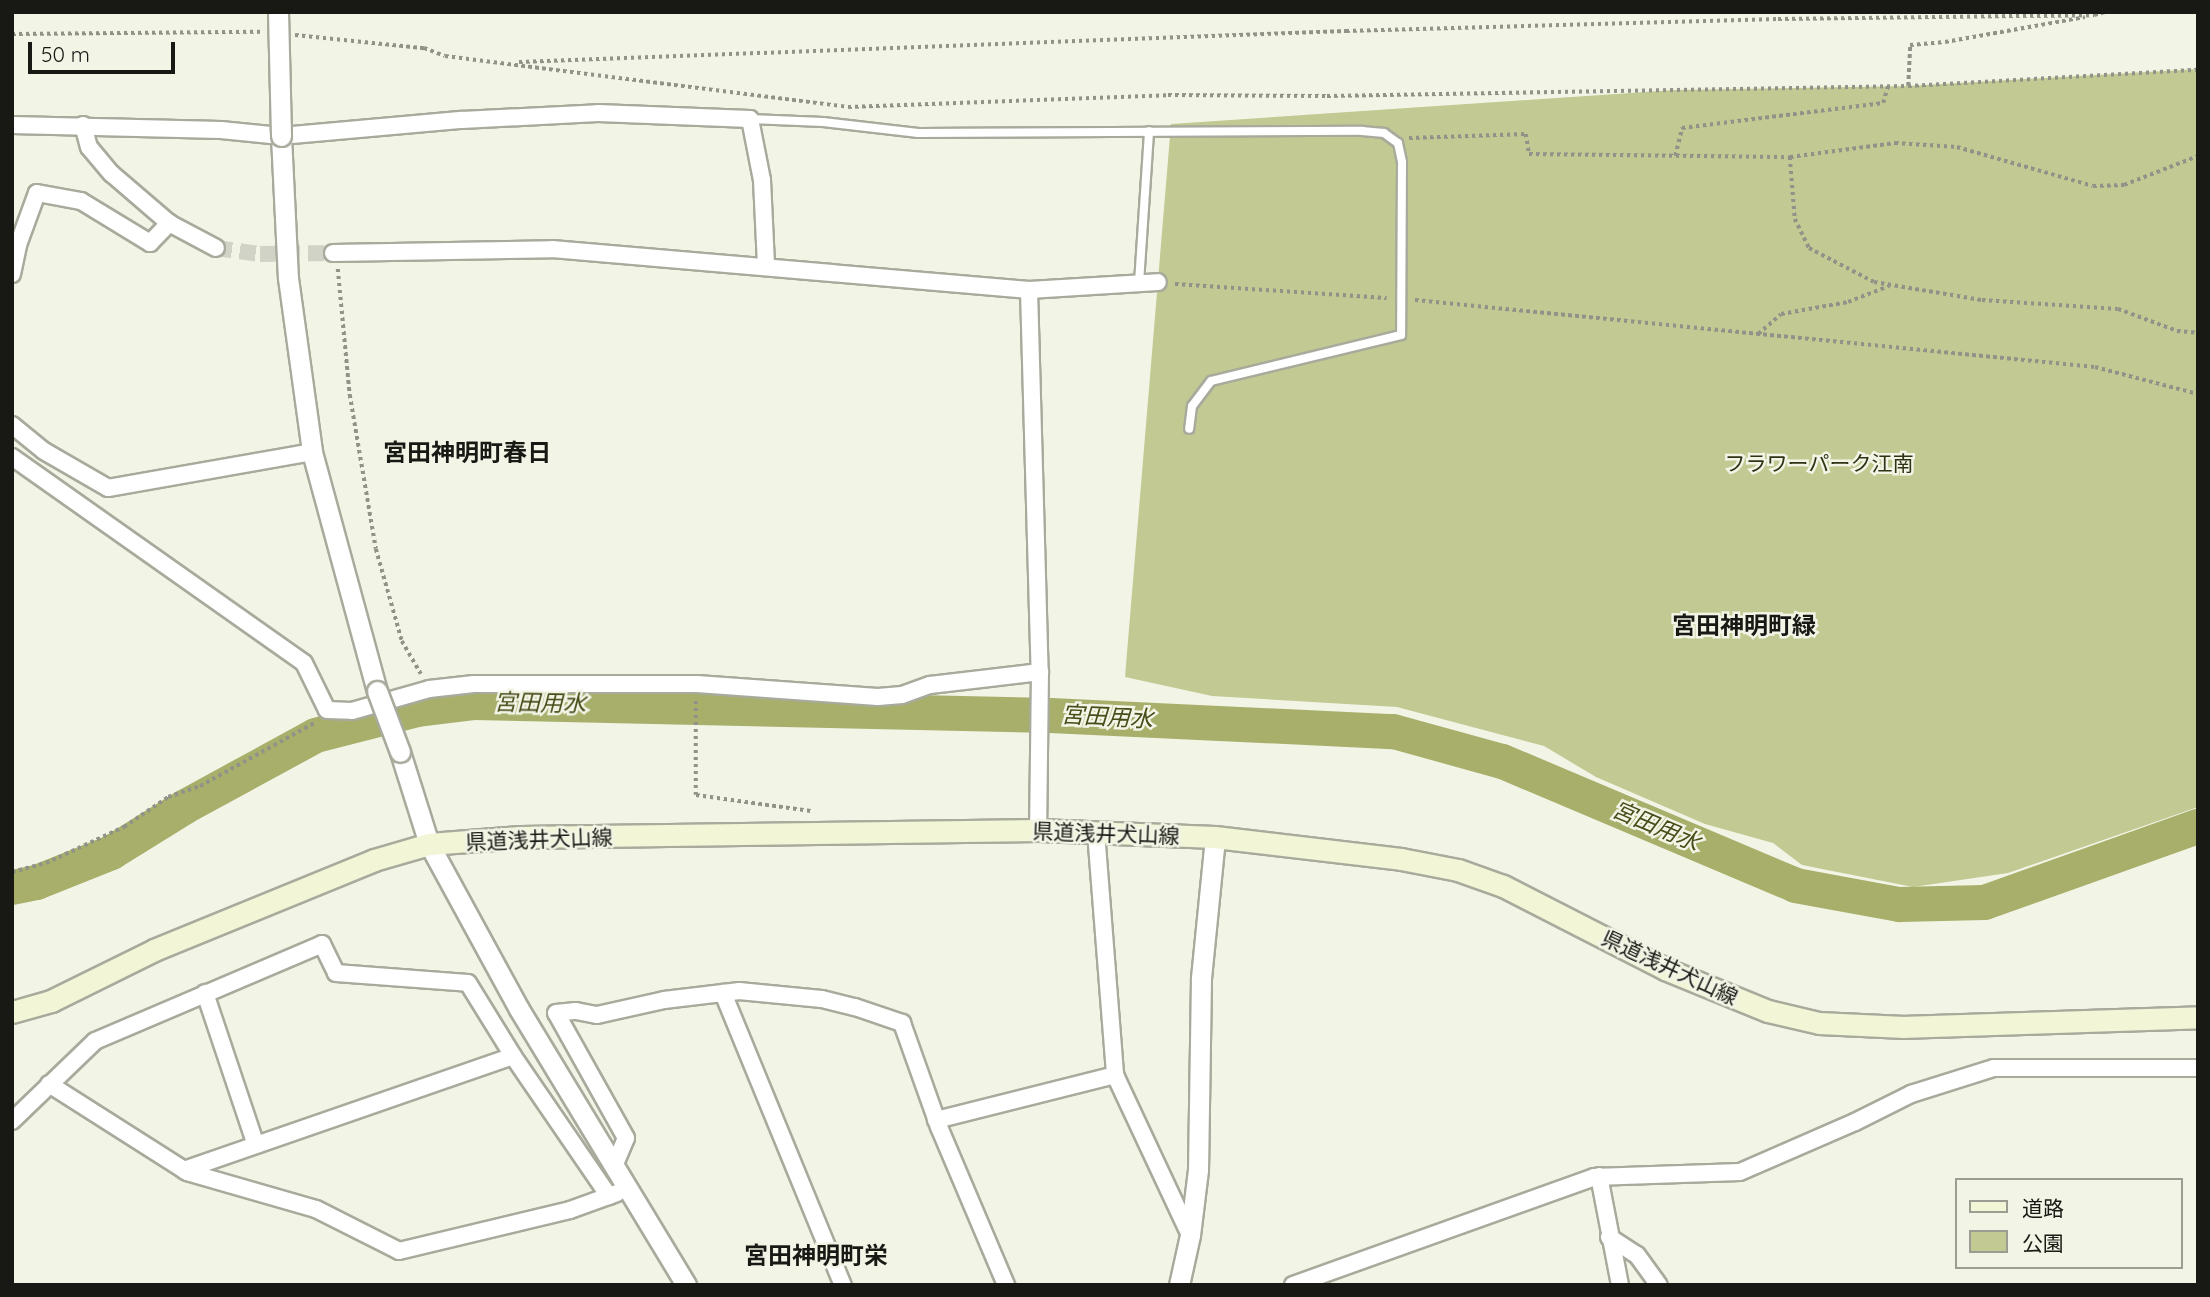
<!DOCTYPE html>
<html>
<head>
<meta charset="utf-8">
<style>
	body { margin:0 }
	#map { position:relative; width:2210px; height:1297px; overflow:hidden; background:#f2f4e6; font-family:Quicksand,"Noto Sans JP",sans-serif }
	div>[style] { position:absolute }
	.green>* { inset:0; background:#c2c992 }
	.river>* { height:35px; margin:-17.5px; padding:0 17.5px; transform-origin:17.5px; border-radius:17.5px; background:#a7af6a }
	.minor-tunnel>* { height:16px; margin-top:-8px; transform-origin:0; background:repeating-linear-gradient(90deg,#d1d3c6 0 16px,transparent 0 24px) }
	.path>* { height:3.5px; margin-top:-1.75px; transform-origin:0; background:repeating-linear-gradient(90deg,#919288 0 3.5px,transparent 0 7px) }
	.roads { filter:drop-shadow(2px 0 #a8aa9c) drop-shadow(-2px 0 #a8aa9c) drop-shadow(0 2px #a8aa9c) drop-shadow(0 -2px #a8aa9c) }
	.service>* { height:8px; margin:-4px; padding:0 4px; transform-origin:4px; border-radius:4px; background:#fff }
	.minor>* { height:16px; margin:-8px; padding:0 8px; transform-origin:8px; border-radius:8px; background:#fff }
	.tertiary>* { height:19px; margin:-9.5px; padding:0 9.5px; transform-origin:9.5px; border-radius:9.5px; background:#fff }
	.secondary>* { height:21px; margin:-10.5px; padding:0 10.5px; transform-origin:10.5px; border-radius:10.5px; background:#f2f5d6 }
	.bridges { filter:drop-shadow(2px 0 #a8aa9c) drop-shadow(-2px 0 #a8aa9c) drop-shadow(0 2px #a8aa9c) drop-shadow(0 -2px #a8aa9c) }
	.tertiary-bridge>* { height:19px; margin:-9.5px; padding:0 9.5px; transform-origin:9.5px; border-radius:9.5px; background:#fff }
	span { translate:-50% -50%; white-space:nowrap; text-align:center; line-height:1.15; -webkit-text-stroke:5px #f2f4e6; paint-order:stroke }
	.park-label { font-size:21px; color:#2f3213 }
	.street-label { font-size:21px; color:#181914 }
	.water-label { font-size:23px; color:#484c18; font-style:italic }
	.quarter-label { font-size:24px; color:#181914; font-weight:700 }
	.frame { position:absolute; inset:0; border:14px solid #181914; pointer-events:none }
	.legend { position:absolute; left:1955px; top:1178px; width:228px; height:91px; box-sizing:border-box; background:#f2f4e6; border:2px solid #9b9c92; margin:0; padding:9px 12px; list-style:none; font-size:21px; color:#181914 }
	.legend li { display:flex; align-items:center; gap:14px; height:35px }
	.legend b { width:35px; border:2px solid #9b9c92 }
	.scale { position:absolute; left:28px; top:42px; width:147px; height:32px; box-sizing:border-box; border:4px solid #181914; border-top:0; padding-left:9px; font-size:21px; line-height:24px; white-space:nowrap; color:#181914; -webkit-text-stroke:5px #f2f4e6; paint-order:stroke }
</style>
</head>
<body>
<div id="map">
	<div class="green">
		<div style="clip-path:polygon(2198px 69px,2198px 807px,2008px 873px,1913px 887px,1802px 865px,1773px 843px,1705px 824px,1596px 777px,1544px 746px,1397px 707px,1212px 696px,1125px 677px,1171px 124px,1675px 90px,1908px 86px)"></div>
	</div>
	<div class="river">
		<div style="left:12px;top:887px;width:25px;rotate:-12deg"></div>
		<div style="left:36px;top:882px;width:81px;rotate:-21.8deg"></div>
		<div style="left:111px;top:852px;width:87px;rotate:-31.9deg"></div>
		<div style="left:185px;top:806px;width:148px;rotate:-28.6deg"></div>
		<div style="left:315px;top:735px;width:105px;rotate:-14.3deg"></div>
		<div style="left:417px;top:709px;width:56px;rotate:-7.1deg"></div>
		<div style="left:473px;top:702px;width:577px;rotate:1.29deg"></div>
		<div style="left:1050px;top:715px;width:343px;rotate:2.7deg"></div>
		<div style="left:1393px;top:731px;width:113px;rotate:15.4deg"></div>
		<div style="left:1502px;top:761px;width:318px;rotate:22.9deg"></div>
		<div style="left:1795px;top:885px;width:106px;rotate:10.4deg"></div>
		<div style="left:1899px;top:904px;width:85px;rotate:-1.3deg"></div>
		<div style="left:1984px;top:902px;width:227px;rotate:-19.6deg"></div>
	</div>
	<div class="minor-tunnel">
		<div style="left:216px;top:248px;width:44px;rotate:7.8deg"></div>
		<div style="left:260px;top:254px;width:73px;rotate:-0.8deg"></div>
	</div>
	<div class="path">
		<div style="left:12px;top:34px;width:248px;rotate:-0.5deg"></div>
		<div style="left:295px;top:35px;width:130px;rotate:5.8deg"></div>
		<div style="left:424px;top:48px;width:22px;rotate:21deg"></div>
		<div style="left:445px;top:56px;width:406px;rotate:7.2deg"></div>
		<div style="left:848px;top:107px;width:320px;rotate:-2.1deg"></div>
		<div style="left:1168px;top:95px;width:159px;rotate:0.4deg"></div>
		<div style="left:1327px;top:96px;width:581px;rotate:-0.99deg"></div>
		<div style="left:1908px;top:86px;width:290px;rotate:-3.2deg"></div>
		<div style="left:519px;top:62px;width:828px;rotate:-2.15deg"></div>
		<div style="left:1346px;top:31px;width:432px;rotate:-1.6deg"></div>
		<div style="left:1778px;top:19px;width:316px;rotate:-0.7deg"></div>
		<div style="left:2094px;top:15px;width:11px;rotate:-15deg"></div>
		<div style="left:1908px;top:86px;width:41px;rotate:-87.2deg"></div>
		<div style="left:1910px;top:45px;width:35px;rotate:-5deg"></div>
		<div style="left:1945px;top:42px;width:142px;rotate:-10.1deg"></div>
		<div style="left:1409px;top:138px;width:117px;rotate:-2deg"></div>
		<div style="left:1526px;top:134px;width:20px;rotate:81deg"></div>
		<div style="left:1529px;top:154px;width:261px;rotate:0.7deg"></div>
		<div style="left:1790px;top:157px;width:106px;rotate:-7.6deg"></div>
		<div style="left:1895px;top:143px;width:62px;rotate:3.7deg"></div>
		<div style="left:1957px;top:147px;width:141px;rotate:16deg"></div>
		<div style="left:2093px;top:186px;width:31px;rotate:-2deg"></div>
		<div style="left:2124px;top:185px;width:79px;rotate:-21.4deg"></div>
		<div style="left:1675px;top:156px;width:29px;rotate:-76deg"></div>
		<div style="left:1682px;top:128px;width:203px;rotate:-7.1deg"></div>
		<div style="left:1883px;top:103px;width:18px;rotate:-74deg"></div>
		<div style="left:1790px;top:157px;width:62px;rotate:85.4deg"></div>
		<div style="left:1795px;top:219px;width:32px;rotate:64deg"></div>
		<div style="left:1809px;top:248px;width:73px;rotate:27.6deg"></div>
		<div style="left:1874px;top:282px;width:109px;rotate:9.5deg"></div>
		<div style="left:1982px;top:300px;width:136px;rotate:3.8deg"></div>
		<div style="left:2118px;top:309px;width:63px;rotate:20.4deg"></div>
		<div style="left:2177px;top:331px;width:21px;rotate:5deg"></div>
		<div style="left:338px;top:269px;width:127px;rotate:84.6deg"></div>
		<div style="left:350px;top:395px;width:156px;rotate:80.4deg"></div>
		<div style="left:376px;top:549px;width:96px;rotate:74.2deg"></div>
		<div style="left:402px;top:641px;width:38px;rotate:60deg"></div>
		<div style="left:1175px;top:284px;width:212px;rotate:3.8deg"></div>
		<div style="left:1415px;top:300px;width:683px;rotate:5.63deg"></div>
		<div style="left:2095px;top:367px;width:106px;rotate:14.7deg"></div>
		<div style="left:1758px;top:334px;width:30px;rotate:-41deg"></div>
		<div style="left:1781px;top:314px;width:68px;rotate:-10.2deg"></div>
		<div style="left:1848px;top:302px;width:44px;rotate:-21.3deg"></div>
		<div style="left:696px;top:701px;width:94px;rotate:90deg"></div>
		<div style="left:696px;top:795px;width:116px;rotate:7.9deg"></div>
		<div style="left:12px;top:872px;width:35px;rotate:-15deg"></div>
		<div style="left:46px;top:863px;width:86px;rotate:-24.8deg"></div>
		<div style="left:124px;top:827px;width:53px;rotate:-34.3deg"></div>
		<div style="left:168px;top:797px;width:34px;rotate:-19deg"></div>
		<div style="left:200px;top:786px;width:132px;rotate:-28.9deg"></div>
	</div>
	<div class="roads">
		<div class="service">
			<div style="left:750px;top:119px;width:73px;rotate:2.4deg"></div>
			<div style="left:823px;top:122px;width:96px;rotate:6.6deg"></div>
			<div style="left:918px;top:133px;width:444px;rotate:-0.3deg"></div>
			<div style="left:1362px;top:131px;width:22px;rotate:5deg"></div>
			<div style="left:1384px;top:133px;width:17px;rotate:36deg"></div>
			<div style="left:1398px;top:143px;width:19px;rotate:78deg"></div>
			<div style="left:1402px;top:162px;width:173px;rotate:90.3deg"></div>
			<div style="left:1401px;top:335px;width:195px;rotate:166.4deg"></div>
			<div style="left:1211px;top:381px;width:31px;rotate:127deg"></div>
			<div style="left:1192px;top:406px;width:23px;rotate:97deg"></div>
			<div style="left:1139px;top:283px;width:152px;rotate:-86.2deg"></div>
		</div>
		<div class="minor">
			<div style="left:12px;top:125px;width:209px;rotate:1.4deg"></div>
			<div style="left:221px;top:130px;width:60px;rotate:5.7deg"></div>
			<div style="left:281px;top:136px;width:182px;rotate:-5.1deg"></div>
			<div style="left:462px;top:120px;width:136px;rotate:-2.9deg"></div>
			<div style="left:598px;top:113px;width:152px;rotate:2.3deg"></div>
			<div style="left:750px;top:119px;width:62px;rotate:78.9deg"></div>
			<div style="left:762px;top:180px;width:85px;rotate:87.3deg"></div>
			<div style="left:83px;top:125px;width:23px;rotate:75deg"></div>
			<div style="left:89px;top:147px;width:35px;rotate:50deg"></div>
			<div style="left:112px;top:174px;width:75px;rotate:40.7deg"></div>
			<div style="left:169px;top:223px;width:53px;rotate:28deg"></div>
			<div style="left:333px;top:253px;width:219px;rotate:-1deg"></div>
			<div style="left:552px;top:249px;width:479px;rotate:4.9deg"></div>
			<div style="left:1029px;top:290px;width:129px;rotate:-3.5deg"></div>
			<div style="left:12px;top:274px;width:30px;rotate:-78deg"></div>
			<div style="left:18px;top:245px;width:55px;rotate:-69.9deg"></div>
			<div style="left:37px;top:193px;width:45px;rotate:10.3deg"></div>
			<div style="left:81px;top:201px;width:81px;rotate:31.3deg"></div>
			<div style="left:150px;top:243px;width:28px;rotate:-46deg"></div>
			<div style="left:1029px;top:290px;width:382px;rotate:88.4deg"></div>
			<div style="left:1040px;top:672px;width:158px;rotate:90.7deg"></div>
			<div style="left:12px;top:425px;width:41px;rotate:39.1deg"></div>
			<div style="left:44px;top:451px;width:74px;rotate:30deg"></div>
			<div style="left:108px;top:488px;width:207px;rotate:-10deg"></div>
			<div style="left:12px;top:457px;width:357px;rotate:35.2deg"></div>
			<div style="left:304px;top:663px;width:52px;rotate:63.9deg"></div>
			<div style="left:327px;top:710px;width:25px;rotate:2deg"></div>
			<div style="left:352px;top:711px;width:80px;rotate:-15.9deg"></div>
			<div style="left:429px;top:689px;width:45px;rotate:-6.3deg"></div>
			<div style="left:474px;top:684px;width:223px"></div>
			<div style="left:697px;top:684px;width:181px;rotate:4.1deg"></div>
			<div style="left:878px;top:697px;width:24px;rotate:-5deg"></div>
			<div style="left:902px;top:695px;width:30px;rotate:-20deg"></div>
			<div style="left:930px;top:685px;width:111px;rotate:-6.7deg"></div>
			<div style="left:1096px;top:832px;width:244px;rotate:85.5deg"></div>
			<div style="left:1115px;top:1075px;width:177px;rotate:64.9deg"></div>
			<div style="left:205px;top:993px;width:160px;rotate:71.5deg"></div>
			<div style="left:723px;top:993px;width:316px;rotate:67.7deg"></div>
			<div style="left:49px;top:1084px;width:164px;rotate:32.5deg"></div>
			<div style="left:187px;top:1172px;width:134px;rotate:16deg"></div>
			<div style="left:316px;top:1209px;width:93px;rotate:26.8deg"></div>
			<div style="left:399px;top:1251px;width:176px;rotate:-13.5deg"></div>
			<div style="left:570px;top:1210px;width:50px;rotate:-19.9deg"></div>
			<div style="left:936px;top:1120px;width:185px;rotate:-14.1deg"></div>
			<div style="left:12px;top:1121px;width:115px;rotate:-43.9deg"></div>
			<div style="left:95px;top:1041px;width:247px;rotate:-23.1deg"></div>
			<div style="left:322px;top:944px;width:32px;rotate:64deg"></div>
			<div style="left:336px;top:973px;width:132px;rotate:4.3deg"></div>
			<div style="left:468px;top:983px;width:86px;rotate:58.3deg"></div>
			<div style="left:513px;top:1056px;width:170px;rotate:55.6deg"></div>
			<div style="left:615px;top:1164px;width:28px;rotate:-67deg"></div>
			<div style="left:626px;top:1138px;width:143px;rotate:-119.2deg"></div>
			<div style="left:556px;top:1013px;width:20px;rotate:-6deg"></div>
			<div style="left:576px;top:1011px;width:21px;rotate:11deg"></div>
			<div style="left:597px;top:1015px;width:69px;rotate:-12.6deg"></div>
			<div style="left:664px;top:1000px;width:76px;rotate:-6.8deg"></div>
			<div style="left:739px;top:991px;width:83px;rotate:5.5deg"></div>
			<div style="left:822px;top:999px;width:34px;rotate:14deg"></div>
			<div style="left:855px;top:1007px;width:50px;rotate:18.8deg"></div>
			<div style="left:902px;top:1023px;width:110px;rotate:70.4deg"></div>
			<div style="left:939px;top:1127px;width:172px;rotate:67deg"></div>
			<div style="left:184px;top:1170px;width:348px;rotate:-19.1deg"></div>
			<div style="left:1599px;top:1176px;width:111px;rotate:79.1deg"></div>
			<div style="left:1609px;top:1237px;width:33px;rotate:33deg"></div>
			<div style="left:1637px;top:1255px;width:37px;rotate:54deg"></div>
			<div style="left:1293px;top:1285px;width:320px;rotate:-19.7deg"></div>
			<div style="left:1594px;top:1177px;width:146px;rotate:-2deg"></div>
			<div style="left:1740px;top:1172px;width:125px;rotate:-23.5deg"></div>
			<div style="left:1855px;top:1122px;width:63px;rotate:-26.6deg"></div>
			<div style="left:1911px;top:1094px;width:87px;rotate:-17.4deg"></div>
			<div style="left:1994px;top:1068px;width:204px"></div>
		</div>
		<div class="tertiary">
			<div style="left:281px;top:136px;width:142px;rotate:87.2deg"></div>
			<div style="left:288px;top:278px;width:176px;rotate:82.1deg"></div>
			<div style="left:312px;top:452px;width:248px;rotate:74.8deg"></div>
			<div style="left:400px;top:752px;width:96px;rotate:72.5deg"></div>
			<div style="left:429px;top:844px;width:188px;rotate:61.4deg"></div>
			<div style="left:519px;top:1009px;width:323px;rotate:58.8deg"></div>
			<div style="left:1179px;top:1285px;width:51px;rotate:-77.6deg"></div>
			<div style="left:1190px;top:1235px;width:65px;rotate:-83deg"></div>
			<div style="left:1198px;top:1170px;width:192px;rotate:-89.1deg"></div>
			<div style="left:1201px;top:978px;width:142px;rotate:-84.3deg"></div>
		</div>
		<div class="secondary">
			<div style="left:12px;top:1012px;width:41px;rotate:-15.8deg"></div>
			<div style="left:51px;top:1001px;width:115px;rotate:-26.3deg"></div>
			<div style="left:154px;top:950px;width:238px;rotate:-22.2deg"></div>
			<div style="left:374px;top:860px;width:57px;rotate:-16.2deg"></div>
			<div style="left:429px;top:844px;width:91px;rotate:-4.4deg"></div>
			<div style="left:520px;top:837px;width:518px;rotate:-0.77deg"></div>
			<div style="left:1038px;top:830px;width:177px;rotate:2.3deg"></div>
			<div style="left:1215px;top:837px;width:187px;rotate:6.7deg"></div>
			<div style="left:1401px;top:859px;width:58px;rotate:10.9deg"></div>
			<div style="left:1458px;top:870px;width:48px;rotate:19.6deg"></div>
			<div style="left:1503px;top:886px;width:182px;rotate:27.1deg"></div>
			<div style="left:1665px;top:969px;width:111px;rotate:22.2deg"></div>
			<div style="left:1768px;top:1011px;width:52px;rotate:13.2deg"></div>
			<div style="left:1819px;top:1023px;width:85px;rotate:2.7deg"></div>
			<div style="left:1904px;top:1027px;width:294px;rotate:-1.9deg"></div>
		</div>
	</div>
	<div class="bridges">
		<div class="tertiary-bridge">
			<div style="left:278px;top:12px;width:124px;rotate:88.6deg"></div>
			<div style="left:377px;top:691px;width:65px;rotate:69.3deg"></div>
		</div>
	</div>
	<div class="park-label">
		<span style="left:1819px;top:463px">フラワーパーク江南</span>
	</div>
	<div class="street-label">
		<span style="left:1106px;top:833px;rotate:2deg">県道浅井犬山線</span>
		<span style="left:539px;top:839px;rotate:-2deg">県道浅井犬山線</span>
		<span style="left:1670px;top:967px;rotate:25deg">県道浅井犬山線</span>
	</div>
	<div class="water-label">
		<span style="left:540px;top:703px;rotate:1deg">宮田用水</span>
		<span style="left:1107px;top:717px;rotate:3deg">宮田用水</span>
		<span style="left:1656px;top:826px;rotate:23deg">宮田用水</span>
	</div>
	<div class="quarter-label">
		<span style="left:467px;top:453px">宮田神明町春日</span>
		<span style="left:1744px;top:626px">宮田神明町緑</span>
		<span style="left:816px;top:1256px">宮田神明町栄</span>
	</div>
	<div class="frame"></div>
	<ul class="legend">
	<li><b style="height:9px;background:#f2f5d6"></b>道路</li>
	<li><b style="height:19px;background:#c2c992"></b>公園</li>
	</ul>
	<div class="scale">50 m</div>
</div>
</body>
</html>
